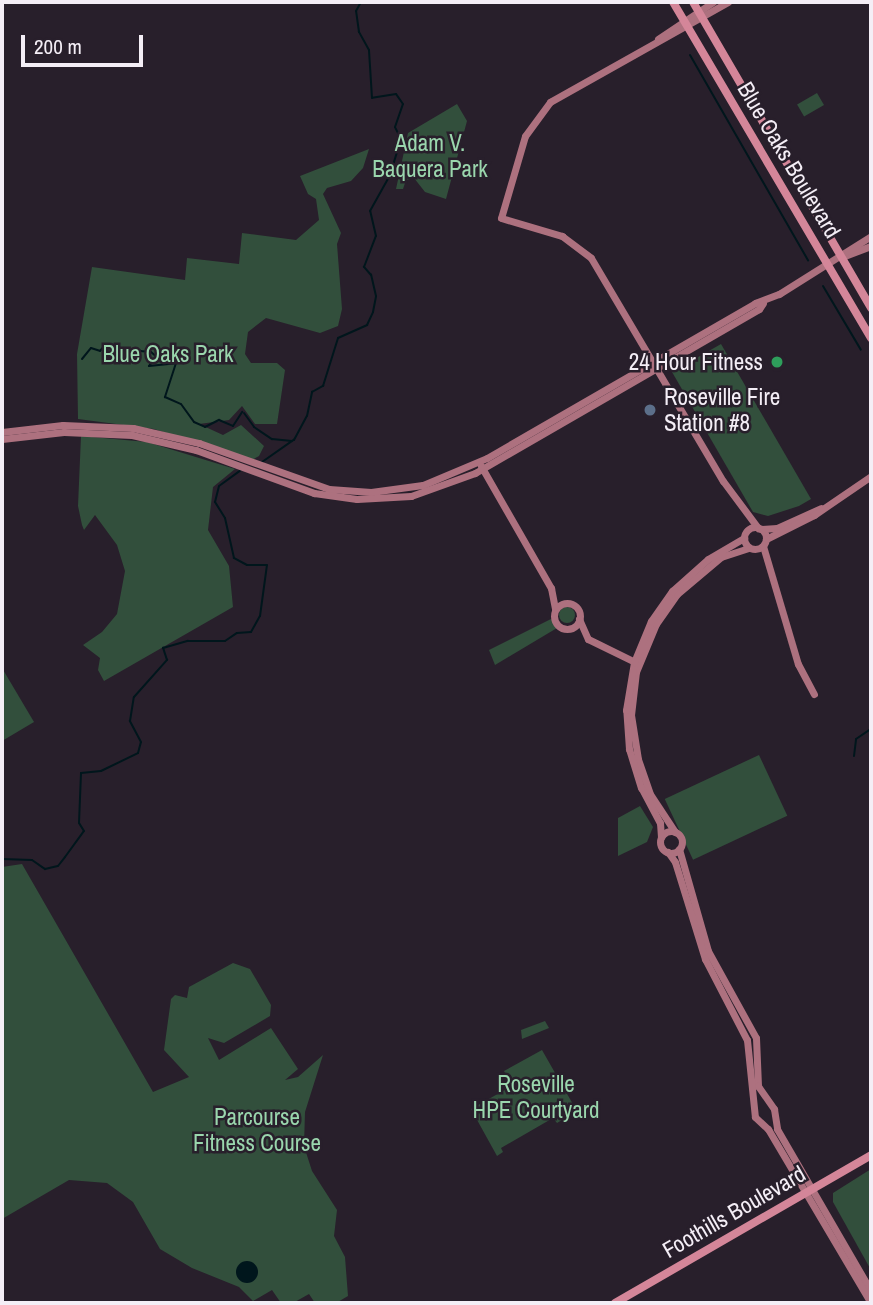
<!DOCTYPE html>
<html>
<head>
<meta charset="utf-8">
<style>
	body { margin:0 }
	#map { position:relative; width:873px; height:1305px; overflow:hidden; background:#281f2b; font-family:"Archivo Narrow",sans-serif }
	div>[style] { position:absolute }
	.green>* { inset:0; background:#324f3c; transform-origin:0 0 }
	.round { border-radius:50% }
	.water>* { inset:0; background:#00161c }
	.stream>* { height:2px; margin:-1px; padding:0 1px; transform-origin:1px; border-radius:1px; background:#00161c }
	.secondary>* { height:7px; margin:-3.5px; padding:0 3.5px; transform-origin:3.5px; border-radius:3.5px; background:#ad717f }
	.secondary>.ring { margin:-3.5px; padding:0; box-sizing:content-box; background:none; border:7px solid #ad717f; border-radius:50% }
	.primary>* { height:8px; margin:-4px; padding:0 4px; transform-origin:4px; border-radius:4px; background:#d48699 }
	.dots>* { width:19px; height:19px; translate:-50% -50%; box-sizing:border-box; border:4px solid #281f2b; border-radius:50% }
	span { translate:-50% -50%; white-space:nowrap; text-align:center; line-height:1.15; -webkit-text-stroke:5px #281f2b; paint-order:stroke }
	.park-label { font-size:23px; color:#9ad6ad }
	.street-label { font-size:23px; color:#f4eef6 }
	.poi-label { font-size:23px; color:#f4eef6 }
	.right { translate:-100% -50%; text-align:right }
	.left { translate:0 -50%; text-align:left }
	.frame { position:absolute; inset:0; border:4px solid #f4eef6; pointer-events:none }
	.scale { position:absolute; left:21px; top:35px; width:122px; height:32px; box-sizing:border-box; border:4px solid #f4eef6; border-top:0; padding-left:9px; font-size:21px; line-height:24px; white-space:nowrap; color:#f4eef6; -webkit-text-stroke:5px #281f2b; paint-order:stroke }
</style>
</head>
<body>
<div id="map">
	<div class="green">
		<div style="left:817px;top:93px;width:14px;height:23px;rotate:60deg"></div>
		<div style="clip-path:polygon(457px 104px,467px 121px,446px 199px,425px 192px,414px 178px,406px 180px,403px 189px,396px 189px,408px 133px)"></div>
		<div style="clip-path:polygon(369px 149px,363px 168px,351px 181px,327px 188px,323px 194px,341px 233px,337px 244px,342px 309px,338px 326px,320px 333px,266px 318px,248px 332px,245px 354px,251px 363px,277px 363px,285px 370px,277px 424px,255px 424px,242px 406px,229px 420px,199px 424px,223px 435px,241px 425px,264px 446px,259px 456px,252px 460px,154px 429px,78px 419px,77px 354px,92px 267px,185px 280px,187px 258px,239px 264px,242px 233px,296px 240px,319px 220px,316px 199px,308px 194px,300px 176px)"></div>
		<div style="clip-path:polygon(721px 344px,811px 499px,799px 506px,768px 516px,753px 512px,672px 372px)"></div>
		<div style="clip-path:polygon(81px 436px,147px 442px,235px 469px,213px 487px,208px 530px,229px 566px,233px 607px,104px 681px,98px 670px,100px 658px,83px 645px,102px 632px,117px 614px,125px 571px,117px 545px,95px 515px,84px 530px,82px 525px,78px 506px)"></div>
		<div class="round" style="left:559px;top:607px;width:16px;height:16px"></div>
		<div style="clip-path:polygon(551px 619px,557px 628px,495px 665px,489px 650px)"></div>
		<div style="clip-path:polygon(2px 668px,34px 722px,2px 741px)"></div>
		<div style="left:759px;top:755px;width:67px;height:104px;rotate:65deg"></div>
		<div style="clip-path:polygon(640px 806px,653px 827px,647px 842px,618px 856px,618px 818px)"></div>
		<div style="clip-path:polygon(22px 864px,153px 1092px,189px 1077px,164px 1050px,171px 999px,175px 995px,187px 998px,189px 987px,233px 963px,250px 969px,271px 1005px,270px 1016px,224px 1043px,208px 1038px,219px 1060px,271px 1028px,298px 1069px,285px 1080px,298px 1077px,323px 1055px,305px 1112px,304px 1146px,312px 1171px,337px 1210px,334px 1236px,345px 1257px,348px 1296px,336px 1303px,315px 1303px,309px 1294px,293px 1303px,281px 1303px,272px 1290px,253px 1301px,239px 1287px,192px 1268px,160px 1249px,133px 1202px,107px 1183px,69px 1180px,2px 1219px,2px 867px)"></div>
		<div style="clip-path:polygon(545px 1021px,549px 1028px,522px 1039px,521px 1030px)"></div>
		<div style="clip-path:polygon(542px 1050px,574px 1106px,564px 1111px,567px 1117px,557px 1123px,553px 1118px,501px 1148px,503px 1152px,497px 1156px,471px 1109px,512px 1086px,504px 1071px)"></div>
		<div style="clip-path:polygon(871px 1169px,871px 1270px,833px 1202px,833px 1193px)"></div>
	</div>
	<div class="water">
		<div class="round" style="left:236px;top:1261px;width:22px;height:22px"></div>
	</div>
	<div class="stream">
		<div style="left:690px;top:55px;width:237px;rotate:60.1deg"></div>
		<div style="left:823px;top:286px;width:74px;rotate:59.3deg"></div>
		<div style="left:82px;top:359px;width:14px;rotate:-51deg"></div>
		<div style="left:91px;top:348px;width:9px;rotate:18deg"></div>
		<div style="left:100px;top:351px;width:8px;rotate:-50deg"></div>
		<div style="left:105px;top:345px;width:12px;rotate:70deg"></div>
		<div style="left:109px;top:356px;width:17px;rotate:-21deg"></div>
		<div style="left:125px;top:350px;width:9px;rotate:69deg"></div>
		<div style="left:128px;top:358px;width:9px;rotate:6deg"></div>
		<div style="left:137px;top:359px;width:9px;rotate:-69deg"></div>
		<div style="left:140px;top:351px;width:11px;rotate:5deg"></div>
		<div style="left:151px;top:352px;width:8px;rotate:40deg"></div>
		<div style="left:157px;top:357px;width:12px;rotate:132deg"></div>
		<div style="left:149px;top:366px;width:27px;rotate:-6deg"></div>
		<div style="left:176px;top:363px;width:36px;rotate:108deg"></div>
		<div style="left:165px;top:397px;width:17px;rotate:24deg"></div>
		<div style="left:181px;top:404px;width:22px;rotate:54deg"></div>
		<div style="left:194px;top:422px;width:12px;rotate:24deg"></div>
		<div style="left:205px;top:427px;width:16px;rotate:-27deg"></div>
		<div style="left:219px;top:420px;width:15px;rotate:23deg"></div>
		<div style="left:233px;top:426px;width:17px;rotate:-57deg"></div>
		<div style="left:870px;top:365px;width:3px;rotate:72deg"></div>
		<div style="left:244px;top:413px;width:17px;rotate:54deg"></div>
		<div style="left:254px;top:427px;width:22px;rotate:34deg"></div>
		<div style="left:272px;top:439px;width:20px;rotate:6deg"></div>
		<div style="left:262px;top:462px;width:39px;rotate:-35deg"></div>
		<div style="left:294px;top:440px;width:27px;rotate:-62deg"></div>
		<div style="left:307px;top:416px;width:25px;rotate:-78deg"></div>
		<div style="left:312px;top:392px;width:13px;rotate:-29deg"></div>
		<div style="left:323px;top:386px;width:50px;rotate:-72.6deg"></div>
		<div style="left:338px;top:338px;width:32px;rotate:-24deg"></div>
		<div style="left:367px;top:325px;width:14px;rotate:-65deg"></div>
		<div style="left:373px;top:312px;width:16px;rotate:-79deg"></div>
		<div style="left:376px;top:296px;width:22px;rotate:-103deg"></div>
		<div style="left:371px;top:275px;width:11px;rotate:-131deg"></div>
		<div style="left:364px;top:267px;width:33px;rotate:-69deg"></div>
		<div style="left:376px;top:236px;width:26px;rotate:-103deg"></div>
		<div style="left:370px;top:211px;width:41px;rotate:-60.9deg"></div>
		<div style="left:390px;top:175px;width:38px;rotate:-73deg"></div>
		<div style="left:401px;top:139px;width:13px;rotate:-117deg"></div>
		<div style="left:395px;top:127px;width:24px;rotate:-71deg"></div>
		<div style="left:403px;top:104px;width:12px;rotate:-125deg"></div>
		<div style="left:396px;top:94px;width:24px;rotate:171deg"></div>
		<div style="left:372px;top:98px;width:48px;rotate:-93.6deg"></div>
		<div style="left:369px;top:50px;width:21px;rotate:-119deg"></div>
		<div style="left:359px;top:32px;width:21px;rotate:-98deg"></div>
		<div style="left:356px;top:11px;width:10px;rotate:-61deg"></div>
		<div style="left:854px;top:756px;width:17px;rotate:-83deg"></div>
		<div style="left:856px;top:739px;width:18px;rotate:-34deg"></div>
		<div style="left:2px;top:859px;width:30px;rotate:2deg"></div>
		<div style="left:32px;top:860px;width:16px;rotate:35deg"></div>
		<div style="left:45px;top:869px;width:13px;rotate:-13deg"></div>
		<div style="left:58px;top:866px;width:11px;rotate:-52deg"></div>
		<div style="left:65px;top:857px;width:32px;rotate:-54deg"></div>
		<div style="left:84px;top:831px;width:9px;rotate:-122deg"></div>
		<div style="left:79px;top:823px;width:50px;rotate:-87.7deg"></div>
		<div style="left:81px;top:773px;width:20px;rotate:-6deg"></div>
		<div style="left:101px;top:771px;width:41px;rotate:-25.9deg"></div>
		<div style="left:138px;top:753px;width:11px;rotate:-75deg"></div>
		<div style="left:141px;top:742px;width:24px;rotate:-118deg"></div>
		<div style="left:130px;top:721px;width:24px;rotate:-81deg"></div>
		<div style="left:134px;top:697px;width:50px;rotate:-48.3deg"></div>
		<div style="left:167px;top:660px;width:13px;rotate:-108deg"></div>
		<div style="left:163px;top:648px;width:26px;rotate:-16deg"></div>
		<div style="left:188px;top:641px;width:37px"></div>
		<div style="left:225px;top:641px;width:14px;rotate:-34deg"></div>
		<div style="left:237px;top:633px;width:14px;rotate:-4deg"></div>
		<div style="left:251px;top:632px;width:18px;rotate:-61deg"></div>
		<div style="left:260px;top:616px;width:51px;rotate:-82.2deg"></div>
		<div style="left:267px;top:565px;width:20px;rotate:180deg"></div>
		<div style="left:247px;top:565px;width:15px;rotate:-152deg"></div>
		<div style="left:234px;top:558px;width:41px;rotate:-102.7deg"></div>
		<div style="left:225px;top:518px;width:19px;rotate:-122deg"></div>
		<div style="left:215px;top:502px;width:16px;rotate:-76deg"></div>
		<div style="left:219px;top:486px;width:27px;rotate:-36deg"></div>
	</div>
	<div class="secondary">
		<div style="left:728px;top:2px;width:204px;rotate:150.7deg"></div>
		<div style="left:550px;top:102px;width:42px;rotate:126.3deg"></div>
		<div style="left:525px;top:136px;width:85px;rotate:106.3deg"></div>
		<div style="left:501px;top:218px;width:64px;rotate:16.4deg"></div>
		<div style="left:562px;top:236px;width:36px;rotate:37deg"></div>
		<div style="left:591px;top:258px;width:259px;rotate:59.4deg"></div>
		<div style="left:723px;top:481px;width:59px;rotate:53.3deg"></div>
		<div style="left:658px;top:39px;width:66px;rotate:-33.9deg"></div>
		<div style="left:842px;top:257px;width:31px;rotate:-21deg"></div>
		<div style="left:2px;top:432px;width:61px;rotate:-6.5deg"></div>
		<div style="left:63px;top:425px;width:70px;rotate:2.5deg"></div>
		<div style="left:133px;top:428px;width:68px;rotate:12.8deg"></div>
		<div style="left:199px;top:443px;width:138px;rotate:19.5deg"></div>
		<div style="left:329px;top:489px;width:42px;rotate:4.1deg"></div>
		<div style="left:371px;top:492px;width:52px;rotate:-7.7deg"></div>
		<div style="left:423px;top:485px;width:69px;rotate:-22.9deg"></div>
		<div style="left:487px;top:458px;width:310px;rotate:-30deg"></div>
		<div style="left:755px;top:303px;width:26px;rotate:-21deg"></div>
		<div style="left:779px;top:294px;width:109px;rotate:-32.2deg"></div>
		<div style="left:2px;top:439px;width:62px;rotate:-6.4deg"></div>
		<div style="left:64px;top:432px;width:68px;rotate:2.5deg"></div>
		<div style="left:132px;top:435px;width:66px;rotate:13.2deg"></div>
		<div style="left:196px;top:450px;width:126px;rotate:20deg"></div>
		<div style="left:314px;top:493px;width:43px;rotate:7.9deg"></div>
		<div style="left:357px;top:499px;width:54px;rotate:-3.2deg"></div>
		<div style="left:411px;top:496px;width:68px;rotate:-19.8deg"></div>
		<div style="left:475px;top:473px;width:328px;rotate:-30deg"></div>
		<div style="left:759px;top:309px;width:7px;rotate:-56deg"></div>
		<div style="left:481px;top:466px;width:141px;rotate:60.2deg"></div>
		<div style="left:551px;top:588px;width:21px;rotate:79deg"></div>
		<div class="ring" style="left:744px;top:527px;width:15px;height:15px"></div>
		<div style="left:761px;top:529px;width:16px;rotate:-4deg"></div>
		<div style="left:777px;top:528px;width:48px;rotate:-24.4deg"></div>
		<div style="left:766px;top:539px;width:54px;rotate:-26.6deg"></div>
		<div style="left:814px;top:515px;width:69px;rotate:-34.4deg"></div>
		<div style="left:763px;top:546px;width:123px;rotate:73.5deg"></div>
		<div style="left:798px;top:664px;width:34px;rotate:62deg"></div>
		<div class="ring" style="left:554px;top:603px;width:19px;height:19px"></div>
		<div style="left:579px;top:619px;width:22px;rotate:66deg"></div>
		<div style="left:588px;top:639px;width:52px;rotate:26.1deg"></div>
		<div class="ring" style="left:660px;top:831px;width:15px;height:15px"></div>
		<div style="left:675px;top:832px;width:45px;rotate:-123.3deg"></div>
		<div style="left:650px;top:794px;width:37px;rotate:-109deg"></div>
		<div style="left:638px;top:759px;width:45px;rotate:-99deg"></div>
		<div style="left:631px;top:715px;width:43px;rotate:-83.4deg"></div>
		<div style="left:636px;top:672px;width:52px;rotate:-67.4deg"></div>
		<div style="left:656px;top:624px;width:37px;rotate:-55deg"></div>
		<div style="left:677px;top:594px;width:57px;rotate:-40.1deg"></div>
		<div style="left:721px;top:557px;width:29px;rotate:-18deg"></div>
		<div style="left:661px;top:837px;width:14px;rotate:-94deg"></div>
		<div style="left:660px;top:823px;width:40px;rotate:-118deg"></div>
		<div style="left:641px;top:788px;width:41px;rotate:-107.1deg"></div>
		<div style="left:629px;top:749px;width:39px;rotate:-94deg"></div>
		<div style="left:626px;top:710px;width:49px;rotate:-80.5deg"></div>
		<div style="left:634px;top:662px;width:44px;rotate:-67.5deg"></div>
		<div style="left:651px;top:621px;width:37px;rotate:-55deg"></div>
		<div style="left:672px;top:591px;width:48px;rotate:-41.6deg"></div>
		<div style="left:708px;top:559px;width:42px;rotate:-30.3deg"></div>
		<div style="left:679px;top:849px;width:106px;rotate:74.1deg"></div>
		<div style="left:708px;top:951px;width:99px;rotate:61.1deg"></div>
		<div style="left:756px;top:1038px;width:48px;rotate:87.6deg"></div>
		<div style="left:758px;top:1086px;width:28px;rotate:55deg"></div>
		<div style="left:774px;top:1109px;width:20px;rotate:81deg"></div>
		<div style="left:777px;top:1129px;width:187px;rotate:59.9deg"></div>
		<div style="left:668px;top:852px;width:12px;rotate:55deg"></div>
		<div style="left:675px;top:862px;width:102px;rotate:72.8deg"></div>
		<div style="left:705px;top:959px;width:91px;rotate:62.6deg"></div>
		<div style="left:747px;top:1040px;width:77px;rotate:84.1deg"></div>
		<div style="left:755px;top:1117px;width:18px;rotate:43deg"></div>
		<div style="left:768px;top:1129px;width:202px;rotate:59.4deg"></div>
	</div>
	<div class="primary">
		<div style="left:673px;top:2px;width:390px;rotate:59.5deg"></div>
		<div style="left:693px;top:2px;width:354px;rotate:59.8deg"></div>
		<div style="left:615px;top:1303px;width:296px;rotate:-30deg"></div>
	</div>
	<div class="dots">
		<div style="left:777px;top:362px;background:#2e9e5b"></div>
		<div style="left:650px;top:410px;background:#5c6f8a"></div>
	</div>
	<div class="park-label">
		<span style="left:430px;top:156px">Adam V.<br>Baquera Park</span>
		<span style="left:168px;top:354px">Blue Oaks Park</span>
		<span style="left:536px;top:1097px">Roseville<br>HPE Courtyard</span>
		<span style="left:257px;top:1130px">Parcourse<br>Fitness Course</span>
	</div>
	<div class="street-label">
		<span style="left:789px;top:160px;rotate:59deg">Blue Oaks Boulevard</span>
		<span style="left:734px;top:1212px;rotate:-30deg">Foothills Boulevard</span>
	</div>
	<div class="poi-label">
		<span class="right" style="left:763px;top:362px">24 Hour Fitness</span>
		<span class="left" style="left:664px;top:410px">Roseville Fire<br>Station #8</span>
	</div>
	<div class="frame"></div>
	<div class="scale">200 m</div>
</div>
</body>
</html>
